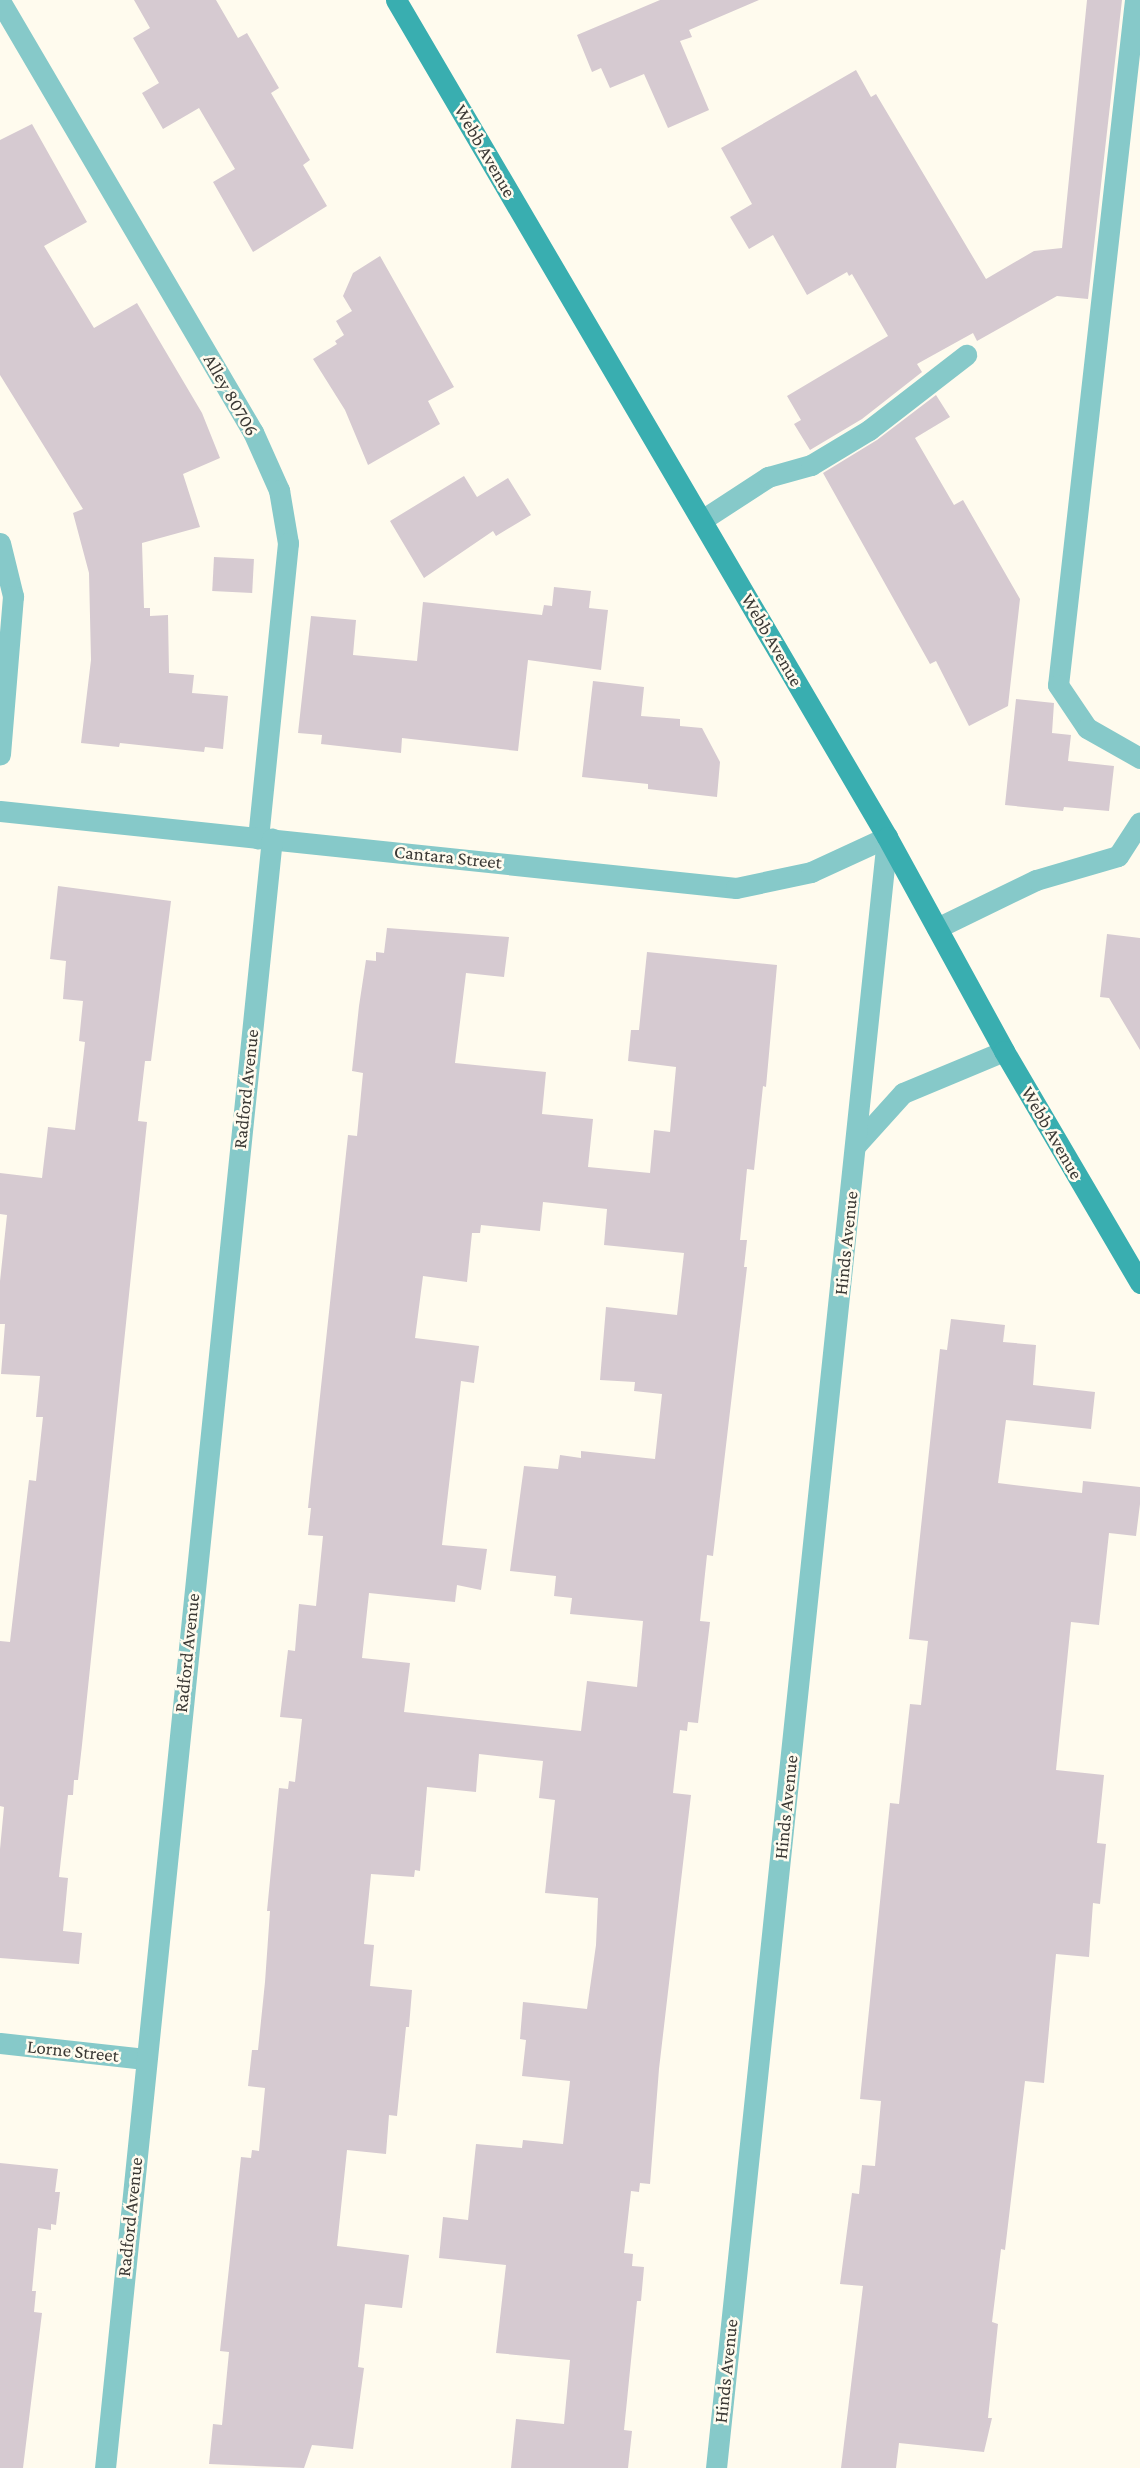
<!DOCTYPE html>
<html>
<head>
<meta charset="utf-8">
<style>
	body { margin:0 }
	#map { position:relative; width:1140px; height:2468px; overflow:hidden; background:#fffbee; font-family:"Crimson Pro",serif }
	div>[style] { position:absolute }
	.building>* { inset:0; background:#d6cad1; transform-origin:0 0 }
	.lane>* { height:21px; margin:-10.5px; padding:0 10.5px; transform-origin:10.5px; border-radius:10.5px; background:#86c9c9 }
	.street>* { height:21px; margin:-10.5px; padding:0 10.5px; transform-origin:10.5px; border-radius:10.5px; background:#86c9c9 }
	.secondary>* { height:21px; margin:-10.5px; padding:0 10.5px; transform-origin:10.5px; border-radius:10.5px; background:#39aeb0 }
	span { translate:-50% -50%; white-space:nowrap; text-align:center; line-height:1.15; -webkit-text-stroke:5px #fffbee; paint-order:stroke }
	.street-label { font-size:19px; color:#3b3935 }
</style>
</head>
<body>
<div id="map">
	<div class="building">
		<div style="clip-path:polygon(134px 0,216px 0,238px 38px,247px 33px,279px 88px,271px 93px,310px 160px,303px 165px,327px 206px,253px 252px,213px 182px,235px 169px,199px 108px,163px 129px,142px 93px,159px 83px,133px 38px,150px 28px)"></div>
		<div style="clip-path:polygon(660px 0,759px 0,689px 30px,692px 37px,680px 41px,709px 110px,668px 128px,644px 74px,610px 88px,601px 68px,592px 72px,577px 35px)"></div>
		<div style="clip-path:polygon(1087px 0,1122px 0,1088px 299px,1057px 296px,977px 341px,973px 333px,917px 364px,922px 372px,862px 419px,810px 450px,794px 424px,801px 420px,787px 396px,888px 336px,852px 274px,849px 276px,847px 272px,807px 295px,773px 235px,749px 249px,730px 217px,752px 204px,721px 148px,856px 70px,871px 97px,876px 94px,986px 279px,1034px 251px,1062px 248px)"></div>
		<div style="clip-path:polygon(32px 124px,87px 222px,44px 246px,94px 328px,137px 303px,202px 413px,220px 458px,183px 474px,200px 527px,142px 543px,144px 608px,150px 608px,150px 616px,168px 615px,169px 673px,194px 675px,192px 693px,228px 696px,223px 749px,205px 747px,204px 752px,120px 743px,119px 747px,81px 743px,91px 660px,89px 573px,73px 513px,83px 509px,0 375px,0 140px)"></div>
		<div style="clip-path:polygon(380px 256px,454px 387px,428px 401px,440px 424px,368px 465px,345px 410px,313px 359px,337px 344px,335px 341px,344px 335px,336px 321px,352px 311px,343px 296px,353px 273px)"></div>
		<div style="clip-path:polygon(936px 395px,950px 417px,915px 438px,954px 505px,963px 500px,1020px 599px,1008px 706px,969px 726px,936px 661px,930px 664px,823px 473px,877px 440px)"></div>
		<div style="clip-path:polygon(464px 476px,477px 497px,508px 478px,531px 515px,496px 536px,493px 531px,424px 578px,390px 521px)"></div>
		<div style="left:214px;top:557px;width:40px;height:34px;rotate:3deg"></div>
		<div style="clip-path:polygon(554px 587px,591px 591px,589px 608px,608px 610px,601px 670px,528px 660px,518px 751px,402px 738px,401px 753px,321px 744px,322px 735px,298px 733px,311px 616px,356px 620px,353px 655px,417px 661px,423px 602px,542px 615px,544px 605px,552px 606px)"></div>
		<div style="clip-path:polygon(593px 681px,644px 687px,641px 716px,680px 719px,680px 726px,702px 728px,720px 762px,717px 797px,648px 789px,648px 784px,582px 777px)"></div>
		<div style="clip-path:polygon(1016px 699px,1054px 703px,1052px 733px,1071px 735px,1068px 761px,1114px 766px,1109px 811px,1064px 807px,1063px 811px,1005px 805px)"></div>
		<div style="clip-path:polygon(58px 886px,171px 901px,151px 1061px,145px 1061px,138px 1121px,147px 1122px,82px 1745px,78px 1780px,74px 1780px,73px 1795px,68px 1795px,59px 1877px,68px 1878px,63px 1931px,82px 1933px,79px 1964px,0 1958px,0 1849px,4px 1807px,0 1806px,0 1641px,10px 1642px,29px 1480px,36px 1481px,43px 1417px,36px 1417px,40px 1376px,1px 1374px,5px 1324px,0 1324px,0 1281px,7px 1215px,0 1214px,0 1173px,42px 1178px,48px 1127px,75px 1130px,85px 1042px,79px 1041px,83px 1001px,63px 999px,66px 961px,50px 959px)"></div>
		<div style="clip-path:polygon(evenodd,387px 928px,509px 937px,504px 977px,466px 973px,455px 1063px,546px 1072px,542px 1114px,593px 1119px,588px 1167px,650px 1173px,654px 1130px,670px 1132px,676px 1067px,628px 1061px,631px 1030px,639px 1030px,647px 952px,777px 965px,766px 1087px,763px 1086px,754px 1170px,747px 1169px,740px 1240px,747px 1240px,744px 1267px,747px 1267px,713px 1556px,707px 1555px,700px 1621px,710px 1622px,698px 1723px,688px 1722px,687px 1731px,680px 1730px,673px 1793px,691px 1795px,659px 2069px,650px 2184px,640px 2183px,639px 2192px,631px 2191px,624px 2253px,633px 2254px,632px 2266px,644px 2267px,641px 2301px,637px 2301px,624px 2430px,632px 2431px,628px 2468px,511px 2468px,516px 2419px,564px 2424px,570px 2360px,496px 2353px,506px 2265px,439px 2258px,443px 2217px,468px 2220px,476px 2144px,522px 2148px,523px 2140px,563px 2144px,570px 2081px,522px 2076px,526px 2040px,520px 2039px,523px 2002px,587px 2009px,596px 1945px,598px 1898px,545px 1893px,555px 1800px,539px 1798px,543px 1761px,479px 1754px,476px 1792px,427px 1787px,420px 1871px,415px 1870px,414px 1877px,371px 1874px,364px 1944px,374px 1945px,370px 1986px,412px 1990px,409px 2027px,406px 2027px,397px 2116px,389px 2115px,386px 2154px,347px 2150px,337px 2246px,409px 2255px,402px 2308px,365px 2304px,358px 2367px,364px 2368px,353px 2449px,312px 2445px,304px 2468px,209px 2464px,213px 2424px,222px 2425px,229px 2352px,220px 2351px,241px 2157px,251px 2158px,252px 2150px,259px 2151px,265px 2088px,248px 2086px,252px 2050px,258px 2050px,265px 1982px,270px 1911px,267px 1911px,279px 1788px,288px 1789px,289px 1781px,295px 1782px,302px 1719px,280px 1717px,288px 1650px,295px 1651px,299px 1604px,316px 1606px,323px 1536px,308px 1535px,311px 1508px,308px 1508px,348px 1135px,357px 1136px,363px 1073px,352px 1071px,359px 1006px,366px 960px,376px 961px,376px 952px,384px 953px,387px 928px,543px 1202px,607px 1209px,604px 1245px,684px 1253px,677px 1315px,606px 1307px,600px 1380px,635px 1382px,634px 1391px,662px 1394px,655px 1459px,581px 1451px,581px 1458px,560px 1455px,558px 1469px,524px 1466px,510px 1571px,556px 1576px,554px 1596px,572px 1598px,570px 1614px,643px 1621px,637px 1687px,587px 1681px,581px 1731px,404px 1712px,410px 1663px,362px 1658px,369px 1593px,455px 1602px,457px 1585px,481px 1590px,487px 1549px,442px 1545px,461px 1381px,474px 1383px,479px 1346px,415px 1338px,423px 1276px,467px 1282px,472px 1233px,480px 1233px,481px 1225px,540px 1231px,543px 1202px)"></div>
		<div style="clip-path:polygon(1107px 934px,1140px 938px,1140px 1050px,1109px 998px,1100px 997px)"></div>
		<div style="clip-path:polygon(951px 1319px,1005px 1325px,1003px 1342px,1036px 1345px,1033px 1385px,1095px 1392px,1091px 1429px,1006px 1420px,998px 1483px,1082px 1493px,1083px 1481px,1140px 1487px,1140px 1504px,1136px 1536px,1109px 1533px,1099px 1625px,1071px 1622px,1056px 1770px,1104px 1775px,1097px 1843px,1106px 1844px,1100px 1904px,1093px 1903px,1089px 1957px,1056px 1954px,1044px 2083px,1025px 2081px,1005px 2250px,1001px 2249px,992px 2322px,998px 2324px,988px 2418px,992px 2418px,984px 2452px,899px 2443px,896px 2468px,841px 2468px,863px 2286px,840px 2284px,852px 2193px,859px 2194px,862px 2165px,875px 2166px,881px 2101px,860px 2099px,890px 1803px,899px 1804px,910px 1704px,921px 1705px,928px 1641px,909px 1639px,940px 1349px,947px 1350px)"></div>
		<div style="clip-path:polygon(0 2163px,58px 2169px,55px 2192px,60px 2192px,56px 2225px,51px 2224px,51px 2230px,38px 2228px,32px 2291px,36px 2291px,34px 2312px,42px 2313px,23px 2468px,0 2468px)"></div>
	</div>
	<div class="lane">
		<div style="left:1135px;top:0;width:689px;rotate:96.41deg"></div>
		<div style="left:1058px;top:685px;width:52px;rotate:56deg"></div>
		<div style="left:1087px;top:728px;width:61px;rotate:29.5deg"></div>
		<div style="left:0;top:1px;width:500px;rotate:59.6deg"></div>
		<div style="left:253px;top:432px;width:64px;rotate:65.9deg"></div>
		<div style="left:279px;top:490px;width:54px;rotate:80.4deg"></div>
		<div style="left:288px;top:543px;width:297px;rotate:95.8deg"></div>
		<div style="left:702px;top:520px;width:79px;rotate:-33.1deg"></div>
		<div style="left:768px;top:477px;width:45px;rotate:-15.6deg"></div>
		<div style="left:811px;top:465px;width:68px;rotate:-31.1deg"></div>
		<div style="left:869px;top:430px;width:123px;rotate:-37.7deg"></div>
		<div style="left:937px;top:928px;width:110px;rotate:-25.9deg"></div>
		<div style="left:1036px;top:880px;width:85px;rotate:-16.3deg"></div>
		<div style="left:1118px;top:856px;width:40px;rotate:-57.1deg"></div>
	</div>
	<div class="street">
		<div style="left:0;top:543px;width:55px;rotate:76.2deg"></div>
		<div style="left:13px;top:596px;width:159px;rotate:94.7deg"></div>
		<div style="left:0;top:811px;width:740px;rotate:5.97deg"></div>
		<div style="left:736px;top:888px;width:77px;rotate:-12deg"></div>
		<div style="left:811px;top:872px;width:84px;rotate:-24.7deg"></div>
		<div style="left:856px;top:1145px;width:70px;rotate:-47.9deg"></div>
		<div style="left:903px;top:1093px;width:109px;rotate:-22.6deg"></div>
		<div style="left:0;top:2043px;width:146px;rotate:6.3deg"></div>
		<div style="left:105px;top:2468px;width:1638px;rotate:-84.15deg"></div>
		<div style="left:716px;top:2468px;width:1640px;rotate:-84.01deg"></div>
	</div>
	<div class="secondary">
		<div style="left:396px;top:0;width:970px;rotate:59.6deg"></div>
		<div style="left:887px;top:837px;width:244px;rotate:61.3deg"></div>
		<div style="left:1004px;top:1051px;width:269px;rotate:59.6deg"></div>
	</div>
	<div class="street-label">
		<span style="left:485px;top:151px;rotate:60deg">Webb Avenue</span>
		<span style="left:231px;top:395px;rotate:60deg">Alley 80706</span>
		<span style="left:772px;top:640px;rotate:60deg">Webb Avenue</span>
		<span style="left:448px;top:857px;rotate:6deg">Cantara Street</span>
		<span style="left:246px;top:1089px;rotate:-84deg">Radford Avenue</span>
		<span style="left:1052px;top:1133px;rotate:60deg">Webb Avenue</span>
		<span style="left:846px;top:1243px;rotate:-84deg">Hinds Avenue</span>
		<span style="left:187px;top:1653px;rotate:-84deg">Radford Avenue</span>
		<span style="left:786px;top:1807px;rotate:-84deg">Hinds Avenue</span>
		<span style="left:73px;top:2051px;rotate:6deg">Lorne Street</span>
		<span style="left:130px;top:2217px;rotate:-84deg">Radford Avenue</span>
		<span style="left:726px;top:2371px;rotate:-84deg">Hinds Avenue</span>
	</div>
</div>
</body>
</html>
